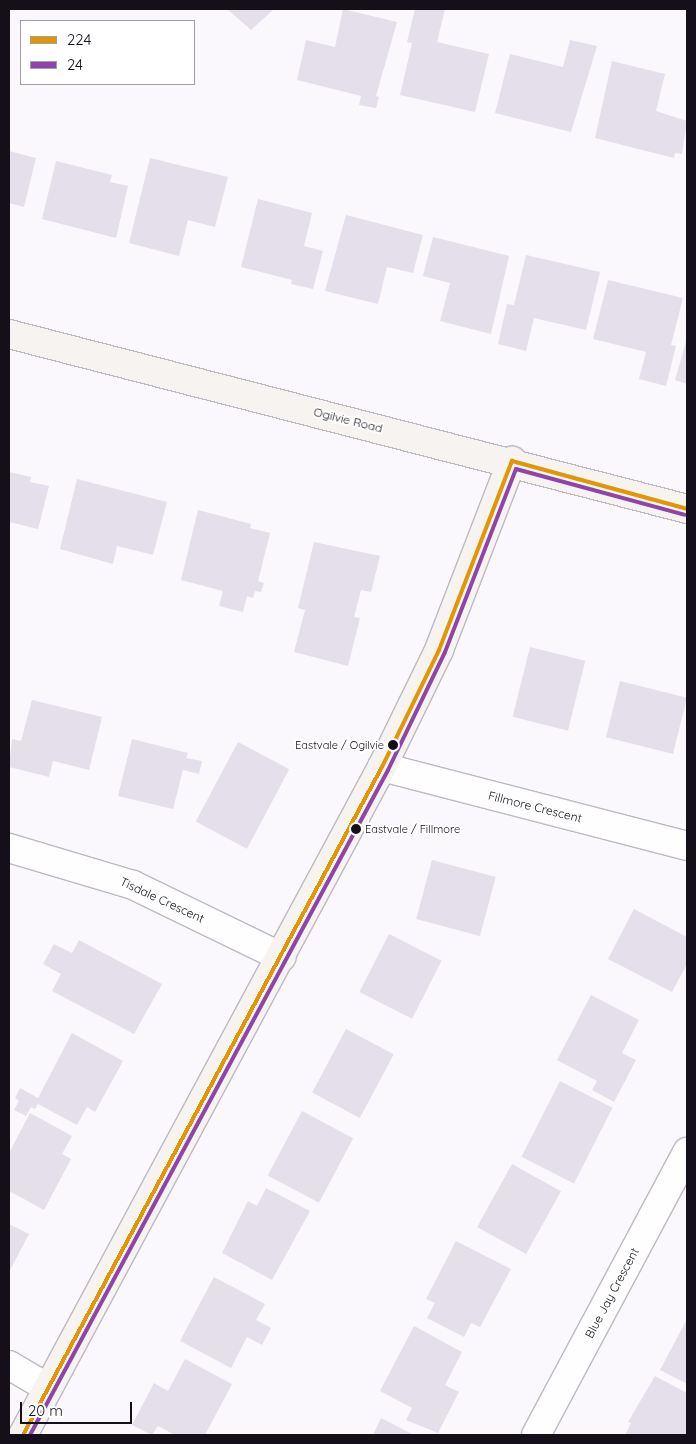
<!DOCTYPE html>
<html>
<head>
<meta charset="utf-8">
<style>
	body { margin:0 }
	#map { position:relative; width:696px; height:1444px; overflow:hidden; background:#faf8fc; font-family:Quicksand,sans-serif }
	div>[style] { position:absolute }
	.building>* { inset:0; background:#e4dfeb; transform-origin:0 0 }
	.roads { filter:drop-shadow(1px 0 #beb9c1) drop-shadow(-1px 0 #beb9c1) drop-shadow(0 1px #beb9c1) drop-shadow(0 -1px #beb9c1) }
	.street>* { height:28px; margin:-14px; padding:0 14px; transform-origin:14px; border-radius:14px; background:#fefeff }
	.secondary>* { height:28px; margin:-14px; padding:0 14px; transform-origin:14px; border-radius:14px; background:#f6f3f0 }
	.bus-1>* { height:4px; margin:-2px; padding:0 2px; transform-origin:2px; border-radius:2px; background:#e09703 }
	.bus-2>* { height:4px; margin:-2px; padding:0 2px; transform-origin:2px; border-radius:2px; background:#8e44ad }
	.dots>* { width:14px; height:14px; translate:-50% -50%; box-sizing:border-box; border:2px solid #fff; border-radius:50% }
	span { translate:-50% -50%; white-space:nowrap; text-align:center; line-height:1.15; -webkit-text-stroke:4px #fff; paint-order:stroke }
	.bus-label { font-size:11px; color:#150f1a }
	.right { translate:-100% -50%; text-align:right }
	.left { translate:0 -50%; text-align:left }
	.street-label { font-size:12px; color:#150f1a }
	.frame { position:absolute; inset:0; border:10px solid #150f1a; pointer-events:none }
	.legend { position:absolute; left:20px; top:20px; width:175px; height:65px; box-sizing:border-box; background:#fff; border:1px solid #a19fa3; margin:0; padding:6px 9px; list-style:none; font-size:15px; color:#150f1a }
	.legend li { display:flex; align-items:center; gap:10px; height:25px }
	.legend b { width:25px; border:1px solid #a19fa3 }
	.scale { position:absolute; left:20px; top:1402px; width:112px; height:22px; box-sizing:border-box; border:2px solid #150f1a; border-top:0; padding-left:6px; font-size:15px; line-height:18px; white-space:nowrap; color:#150f1a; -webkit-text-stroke:4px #fff; paint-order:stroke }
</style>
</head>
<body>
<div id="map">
	<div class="building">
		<div style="clip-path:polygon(227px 9px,274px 9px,251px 30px)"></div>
		<div style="clip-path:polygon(343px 9px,397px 22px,376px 96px,379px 97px,376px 108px,359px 105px,361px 96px,297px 80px,306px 40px,335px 47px)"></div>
		<div style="clip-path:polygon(415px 9px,445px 9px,437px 42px,489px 54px,475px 112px,400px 95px,412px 43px,407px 42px)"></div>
		<div style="clip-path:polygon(570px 40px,597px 46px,571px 132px,495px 113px,510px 54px,563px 67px)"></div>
		<div style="clip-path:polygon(612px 61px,665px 74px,656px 111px,687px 121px,682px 154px,675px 153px,674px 158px,595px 138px)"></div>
		<div style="clip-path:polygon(9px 151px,36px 158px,24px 207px,9px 203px)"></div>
		<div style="clip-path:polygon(150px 158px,228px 177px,215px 227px,188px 220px,179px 256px,129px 243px)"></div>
		<div style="clip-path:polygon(56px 161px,112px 175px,110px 182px,128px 186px,116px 238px,42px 219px)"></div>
		<div style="clip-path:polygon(258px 199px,312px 213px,304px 246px,323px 251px,313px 289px,291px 284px,292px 280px,241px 267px)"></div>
		<div style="clip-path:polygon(346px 215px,423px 235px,413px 273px,387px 267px,378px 304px,325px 291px)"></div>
		<div style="clip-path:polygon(433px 237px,509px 256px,491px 334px,440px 321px,450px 283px,423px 276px)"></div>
		<div style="clip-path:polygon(526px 255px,600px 272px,586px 330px,534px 318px,526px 351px,498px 344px,507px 304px,514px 305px)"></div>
		<div style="clip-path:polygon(608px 280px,683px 298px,671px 345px,676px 346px,666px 386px,639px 379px,646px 352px,593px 339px)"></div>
		<div style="clip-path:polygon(687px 338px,687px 384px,675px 380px)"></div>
		<div style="clip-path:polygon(9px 472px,31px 477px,30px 482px,49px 486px,38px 529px,9px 522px)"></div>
		<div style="clip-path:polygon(77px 479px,167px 502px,153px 555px,117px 546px,113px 564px,60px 549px)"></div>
		<div style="clip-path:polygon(198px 510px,251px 524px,250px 528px,270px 533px,258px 581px,264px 583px,261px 592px,255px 591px,253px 598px,247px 596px,243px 612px,219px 606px,223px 591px,181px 580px)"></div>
		<div style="clip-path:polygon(314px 542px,380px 556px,371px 592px,361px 590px,354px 617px,360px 618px,348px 666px,294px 652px,305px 610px,298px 608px)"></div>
		<div style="left:530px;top:647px;width:57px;height:72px;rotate:14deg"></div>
		<div style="left:620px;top:681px;width:69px;height:58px;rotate:14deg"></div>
		<div style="clip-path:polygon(32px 700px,102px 717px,89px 770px,53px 761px,49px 777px,9px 767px,12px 739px,21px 741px)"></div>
		<div style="clip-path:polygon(132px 739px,188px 753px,186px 758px,202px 761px,199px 774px,183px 770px,173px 809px,118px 796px)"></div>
		<div style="left:238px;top:742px;width:58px;height:90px;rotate:28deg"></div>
		<div style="left:432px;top:860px;width:66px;height:61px;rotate:15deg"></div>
		<div style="clip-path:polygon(634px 909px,687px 937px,687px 964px,672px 992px,608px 959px)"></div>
		<div style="left:389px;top:934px;width:59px;height:65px;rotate:27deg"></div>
		<div style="clip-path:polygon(79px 940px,162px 984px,134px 1034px,52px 991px,61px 974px,43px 964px,54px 944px,72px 953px)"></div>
		<div style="clip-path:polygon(591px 995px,639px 1020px,622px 1053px,636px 1060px,614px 1102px,592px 1090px,597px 1081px,557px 1060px)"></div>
		<div style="left:346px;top:1029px;width:54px;height:72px;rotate:28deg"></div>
		<div style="clip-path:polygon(72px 1033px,123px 1061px,95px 1112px,87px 1107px,77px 1125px,38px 1104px,35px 1109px,31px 1107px,26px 1116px,14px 1110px,19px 1101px,15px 1098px,20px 1088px,38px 1098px)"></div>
		<div style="left:560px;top:1081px;width:59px;height:85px;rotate:27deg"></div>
		<div style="left:302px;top:1111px;width:58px;height:73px;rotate:28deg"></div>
		<div style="clip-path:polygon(30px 1113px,72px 1136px,62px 1154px,71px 1159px,44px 1210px,9px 1191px,9px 1153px)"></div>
		<div style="left:512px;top:1164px;width:56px;height:72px;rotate:29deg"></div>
		<div style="clip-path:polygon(266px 1188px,310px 1211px,272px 1280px,222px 1253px,248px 1201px,257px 1206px)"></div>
		<div style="clip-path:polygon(9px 1224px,29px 1234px,9px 1272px)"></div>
		<div style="clip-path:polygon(456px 1241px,511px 1269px,480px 1327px,471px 1323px,464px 1337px,427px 1318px,435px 1303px,426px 1299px)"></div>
		<div style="clip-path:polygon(214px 1277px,265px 1304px,256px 1320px,271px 1328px,262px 1345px,247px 1337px,231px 1368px,180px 1341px)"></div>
		<div style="clip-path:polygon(687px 1319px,687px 1384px,660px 1370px)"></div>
		<div style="clip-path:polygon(414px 1326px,462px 1352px,445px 1385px,459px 1392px,438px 1433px,406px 1420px,412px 1408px,380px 1391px)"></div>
		<div style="clip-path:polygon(185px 1359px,232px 1384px,205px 1435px,175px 1435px,158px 1426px,152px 1435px,132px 1425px,154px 1383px,168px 1391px)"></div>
		<div style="clip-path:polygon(655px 1376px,687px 1393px,687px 1435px,625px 1435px,631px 1423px,628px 1422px)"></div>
		<div style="clip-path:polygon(381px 1418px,414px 1435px,373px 1435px)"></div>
	</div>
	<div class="roads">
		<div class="street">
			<div style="left:382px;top:767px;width:315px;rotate:14.5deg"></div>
			<div style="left:9px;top:848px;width:129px;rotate:16.6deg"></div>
			<div style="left:133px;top:885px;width:165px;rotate:25.9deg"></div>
			<div style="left:9px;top:1365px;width:45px;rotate:30.5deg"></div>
			<div style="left:536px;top:1435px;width:321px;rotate:-61.9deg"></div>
		</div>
		<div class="secondary">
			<div style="left:9px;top:334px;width:700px;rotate:14.47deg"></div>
			<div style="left:23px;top:1435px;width:758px;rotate:-61.75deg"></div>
			<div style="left:382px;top:767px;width:130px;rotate:-64deg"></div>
			<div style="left:439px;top:650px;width:203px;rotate:-68.9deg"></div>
		</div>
	</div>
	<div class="bus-1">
		<div style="left:512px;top:461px;width:181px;rotate:15.3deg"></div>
		<div style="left:23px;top:1435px;width:758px;rotate:-61.75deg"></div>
		<div style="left:382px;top:767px;width:130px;rotate:-64deg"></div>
		<div style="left:439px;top:650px;width:203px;rotate:-68.9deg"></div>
	</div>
	<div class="bus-2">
		<div style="left:30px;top:1435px;width:755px;rotate:-61.7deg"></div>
		<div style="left:388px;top:770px;width:131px;rotate:-64.2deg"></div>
		<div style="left:445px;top:652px;width:196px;rotate:-68.8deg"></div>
		<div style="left:516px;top:469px;width:175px;rotate:15.2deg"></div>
	</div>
	<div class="dots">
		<div style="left:393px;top:745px;background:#150f1a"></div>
		<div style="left:356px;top:829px;background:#150f1a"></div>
	</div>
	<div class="bus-label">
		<span class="right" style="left:384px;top:745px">Eastvale / Ogilvie</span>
		<span class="left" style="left:365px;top:829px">Eastvale / Fillmore</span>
	</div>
	<div class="street-label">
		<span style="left:348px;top:420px;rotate:14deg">Ogilvie Road</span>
		<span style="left:535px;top:807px;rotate:14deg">Fillmore Crescent</span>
		<span style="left:162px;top:900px;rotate:25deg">Tisdale Crescent</span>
		<span style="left:612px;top:1293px;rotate:-62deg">Blue Jay Crescent</span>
	</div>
	<div class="frame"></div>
	<ul class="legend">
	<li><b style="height:6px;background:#e09703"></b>224</li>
	<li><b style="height:6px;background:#8e44ad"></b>24</li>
	</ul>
	<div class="scale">20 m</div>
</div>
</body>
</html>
